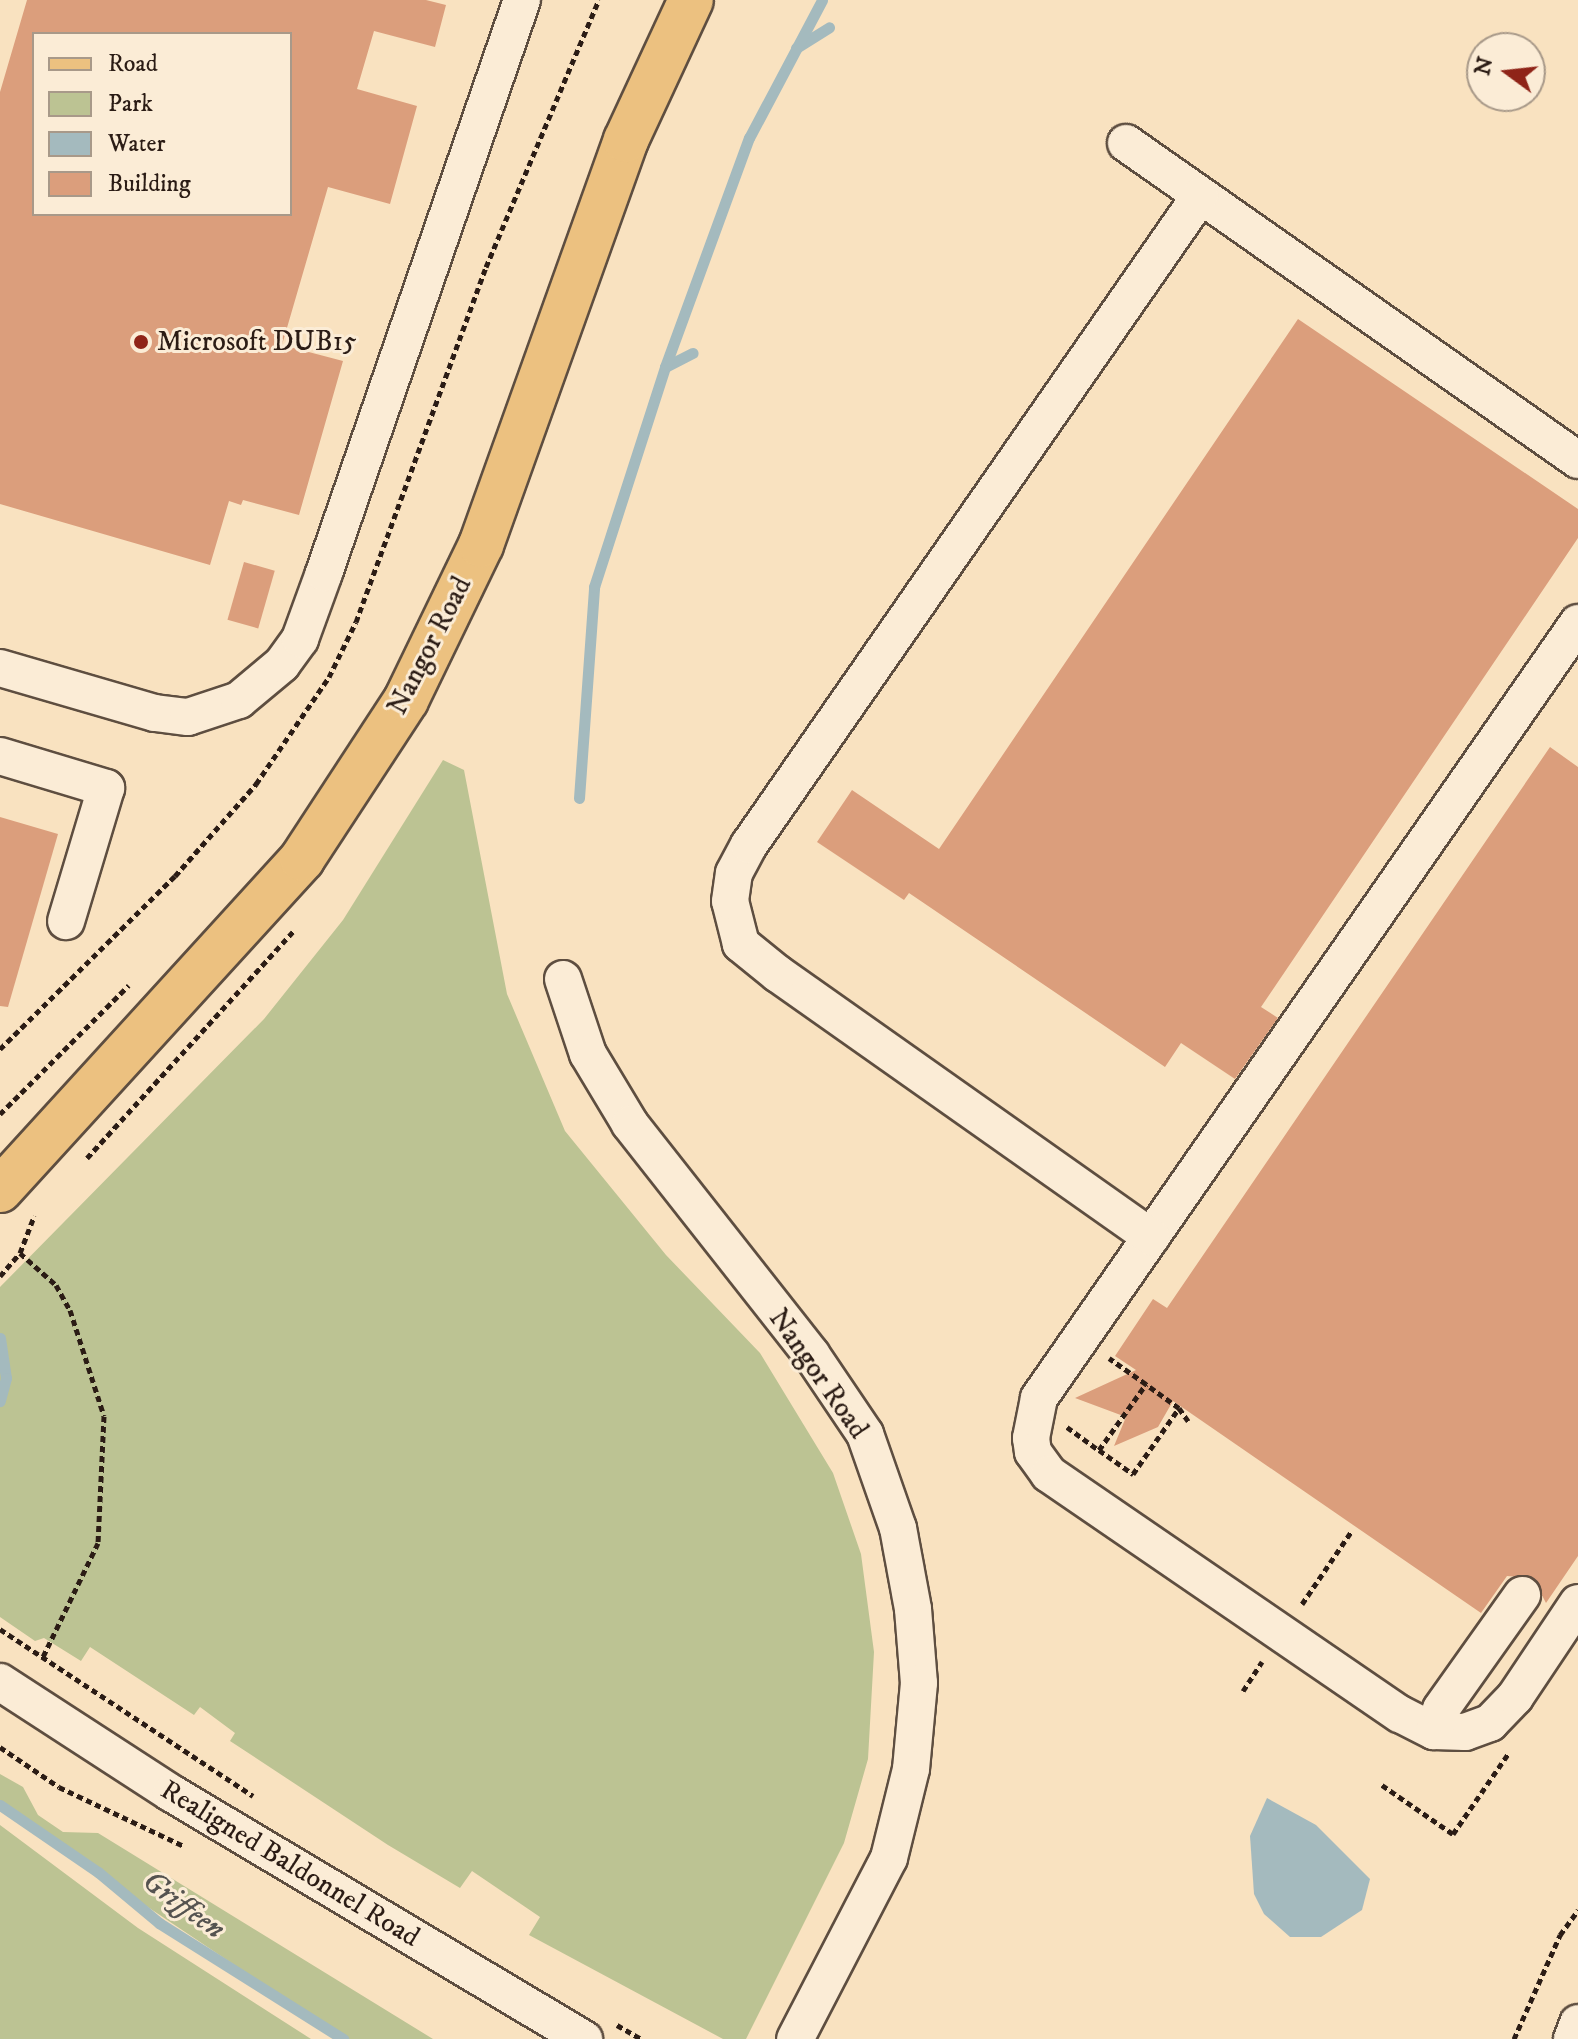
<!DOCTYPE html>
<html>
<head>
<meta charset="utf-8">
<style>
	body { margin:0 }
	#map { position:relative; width:1578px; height:2039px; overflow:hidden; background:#f9e2c0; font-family:"IM FELL DW Pica",serif }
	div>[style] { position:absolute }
	.green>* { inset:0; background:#bcc393 }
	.water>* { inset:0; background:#a4babe }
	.stream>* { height:11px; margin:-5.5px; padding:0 5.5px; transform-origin:5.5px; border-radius:5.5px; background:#a4babe }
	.building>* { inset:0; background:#db9e7c; transform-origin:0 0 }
	.path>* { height:5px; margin-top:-2.5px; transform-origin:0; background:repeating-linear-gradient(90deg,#2b1c15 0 6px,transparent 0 10px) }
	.roads { filter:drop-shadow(2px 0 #5e4e40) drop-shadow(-2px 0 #5e4e40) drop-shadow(0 2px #5e4e40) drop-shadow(0 -2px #5e4e40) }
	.minor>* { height:36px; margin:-18px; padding:0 18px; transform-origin:18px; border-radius:18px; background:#fbecd6 }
	.major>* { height:44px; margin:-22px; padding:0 22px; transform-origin:22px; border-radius:22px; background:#ecc180 }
	.dots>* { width:22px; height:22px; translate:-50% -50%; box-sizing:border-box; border:4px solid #fbecd6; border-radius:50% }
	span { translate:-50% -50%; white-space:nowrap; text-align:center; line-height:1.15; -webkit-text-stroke:6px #fbecd6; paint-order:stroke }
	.poi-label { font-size:28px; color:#2b1c15 }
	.left { translate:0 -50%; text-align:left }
	.street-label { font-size:28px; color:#2b1c15 }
	.water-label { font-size:30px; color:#555350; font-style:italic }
	.legend { position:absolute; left:32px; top:32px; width:260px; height:184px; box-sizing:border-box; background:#fbecd6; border:2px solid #a89989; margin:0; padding:10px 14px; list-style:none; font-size:24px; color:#2b1c15 }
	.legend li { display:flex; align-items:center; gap:16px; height:40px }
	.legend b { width:40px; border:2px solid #a89989 }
	.north { position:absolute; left:1466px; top:32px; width:80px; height:80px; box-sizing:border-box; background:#fbecd6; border:2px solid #a89989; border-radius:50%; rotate:285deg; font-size:22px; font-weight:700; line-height:32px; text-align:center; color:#2b1c15 }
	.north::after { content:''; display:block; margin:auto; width:28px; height:36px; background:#8f2418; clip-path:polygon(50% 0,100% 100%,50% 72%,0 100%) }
</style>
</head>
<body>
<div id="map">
	<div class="green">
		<div style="clip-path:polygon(443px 760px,464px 770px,507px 994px,565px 1131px,666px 1255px,760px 1353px,833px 1473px,861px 1554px,874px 1652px,868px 1759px,844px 1843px,746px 2039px,723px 2039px,529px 1935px,540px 1917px,472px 1871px,460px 1888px,388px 1845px,230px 1741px,235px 1733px,200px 1707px,194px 1715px,90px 1647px,81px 1661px,44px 1638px,35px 1641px,0 1617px,0 1287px,264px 1019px,343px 920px)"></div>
		<div style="clip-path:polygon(0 1774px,23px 1787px,38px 1815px,63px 1832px,98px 1833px,433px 2039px,345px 2039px,0 1808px)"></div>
		<div style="clip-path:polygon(0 1825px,138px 1928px,311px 2039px,0 2039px)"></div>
	</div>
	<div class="water">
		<div style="clip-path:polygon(1267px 1798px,1316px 1825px,1370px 1879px,1362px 1910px,1321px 1937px,1290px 1937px,1264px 1914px,1254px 1894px,1250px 1836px)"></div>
	</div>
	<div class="stream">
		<div style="left:796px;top:48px;width:39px;rotate:-32deg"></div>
		<div style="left:665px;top:367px;width:31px;rotate:-27deg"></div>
		<div style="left:579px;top:798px;width:212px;rotate:-85.9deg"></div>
		<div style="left:594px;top:587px;width:231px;rotate:-72.1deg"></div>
		<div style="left:665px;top:367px;width:244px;rotate:-69.9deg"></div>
		<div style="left:749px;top:138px;width:156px;rotate:-62.1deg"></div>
		<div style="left:0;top:1338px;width:40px;rotate:81.5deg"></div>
		<div style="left:6px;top:1378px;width:24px;rotate:105deg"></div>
		<div style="left:0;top:1805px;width:119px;rotate:34.4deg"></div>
		<div style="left:98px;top:1872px;width:80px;rotate:39.9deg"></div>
		<div style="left:159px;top:1923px;width:218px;rotate:32.2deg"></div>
	</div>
	<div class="building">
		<div style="clip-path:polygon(evenodd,27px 0,426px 0,446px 5px,435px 47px,374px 31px,357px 89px,417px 106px,390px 204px,328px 187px,282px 345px,343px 361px,299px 515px,243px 500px,241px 505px,229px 501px,210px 565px,0 504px,0 92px,27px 0,34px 34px,290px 34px,290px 214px,34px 214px,34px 34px)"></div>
		<div style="clip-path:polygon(1298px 319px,1578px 509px,1578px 538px,1261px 1007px,1278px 1018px,1235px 1079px,1181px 1043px,1165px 1067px,909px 893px,904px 900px,817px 842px,852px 790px,939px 849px)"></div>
		<div style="left:244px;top:562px;width:32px;height:60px;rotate:16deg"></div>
		<div style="clip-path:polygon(1550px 747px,1578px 767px,1578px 1556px,1546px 1603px,1533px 1578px,1507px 1576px,1481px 1613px,1173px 1401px,1158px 1427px,1114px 1446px,1126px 1417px,1075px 1398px,1136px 1370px,1115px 1356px,1153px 1299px,1167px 1308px)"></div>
		<div style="clip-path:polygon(0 817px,58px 834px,8px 1007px,0 1006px)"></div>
	</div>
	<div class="path">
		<div style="left:0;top:1049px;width:246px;rotate:-44.7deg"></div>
		<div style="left:175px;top:876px;width:123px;rotate:-48.6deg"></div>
		<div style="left:256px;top:784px;width:130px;rotate:-55.7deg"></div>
		<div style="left:329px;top:677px;width:61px;rotate:-63.9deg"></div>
		<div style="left:356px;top:622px;width:378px;rotate:-69.9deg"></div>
		<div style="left:486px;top:267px;width:290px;rotate:-67.1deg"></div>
		<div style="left:0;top:1114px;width:182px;rotate:-45deg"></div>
		<div style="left:87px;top:1158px;width:306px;rotate:-47.7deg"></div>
		<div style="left:20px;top:1253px;width:48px;rotate:41.6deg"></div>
		<div style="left:56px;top:1285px;width:29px;rotate:61deg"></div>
		<div style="left:70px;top:1310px;width:111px;rotate:72.2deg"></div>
		<div style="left:104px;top:1416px;width:127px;rotate:92.7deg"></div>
		<div style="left:98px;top:1543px;width:129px;rotate:115.8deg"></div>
		<div style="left:0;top:1276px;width:30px;rotate:-49deg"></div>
		<div style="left:20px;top:1253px;width:40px;rotate:-69deg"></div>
		<div style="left:1179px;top:1408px;width:16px;rotate:55deg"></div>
		<div style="left:1067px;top:1427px;width:39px;rotate:36deg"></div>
		<div style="left:1099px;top:1450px;width:81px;rotate:-54.5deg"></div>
		<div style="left:1146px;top:1384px;width:45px;rotate:-144.9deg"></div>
		<div style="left:1099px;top:1450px;width:42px;rotate:35.2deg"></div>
		<div style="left:1133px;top:1474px;width:80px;rotate:-55.1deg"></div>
		<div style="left:1179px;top:1408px;width:41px;rotate:-144deg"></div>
		<div style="left:1302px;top:1604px;width:87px;rotate:-55.8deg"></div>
		<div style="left:0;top:1629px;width:303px;rotate:33.4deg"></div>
		<div style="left:1243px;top:1691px;width:35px;rotate:-57deg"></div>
		<div style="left:0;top:1747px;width:71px;rotate:34.1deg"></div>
		<div style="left:59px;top:1787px;width:138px;rotate:25.3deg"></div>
		<div style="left:1382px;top:1785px;width:86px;rotate:34.6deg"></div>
		<div style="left:1453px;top:1834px;width:97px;rotate:-55.5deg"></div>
		<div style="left:617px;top:2025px;width:28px;rotate:30deg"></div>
		<div style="left:1514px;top:2039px;width:114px;rotate:-66.1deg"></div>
		<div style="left:1560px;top:1935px;width:31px;rotate:-54deg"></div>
	</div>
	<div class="roads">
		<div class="minor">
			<div style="left:1126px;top:143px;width:552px;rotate:35.04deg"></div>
			<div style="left:1578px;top:623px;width:944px;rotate:124.82deg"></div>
			<div style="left:1039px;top:1398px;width:41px;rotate:101.3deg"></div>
			<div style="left:1031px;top:1438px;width:14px;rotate:82deg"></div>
			<div style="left:1033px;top:1452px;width:27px;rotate:54deg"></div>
			<div style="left:1049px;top:1474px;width:425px;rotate:34.4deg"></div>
			<div style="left:1400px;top:1714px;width:38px;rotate:27deg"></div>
			<div style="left:1434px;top:1731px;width:31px;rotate:2deg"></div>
			<div style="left:1465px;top:1732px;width:27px;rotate:-20deg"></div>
			<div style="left:1490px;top:1723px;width:36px;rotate:-46deg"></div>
			<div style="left:1515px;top:1697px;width:113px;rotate:-56.2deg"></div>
			<div style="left:0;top:668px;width:161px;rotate:16.2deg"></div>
			<div style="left:155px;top:713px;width:33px;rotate:7deg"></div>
			<div style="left:188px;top:717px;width:54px;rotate:-18.4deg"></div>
			<div style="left:239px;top:700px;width:56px;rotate:-39.9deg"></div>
			<div style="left:282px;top:664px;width:31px;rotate:-54deg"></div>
			<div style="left:300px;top:639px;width:70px;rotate:-70deg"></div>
			<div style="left:324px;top:573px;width:606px;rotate:-70.94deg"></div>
			<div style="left:0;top:756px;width:111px;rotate:16.8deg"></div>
			<div style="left:106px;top:788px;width:139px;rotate:106.7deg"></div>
			<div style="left:563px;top:979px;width:79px;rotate:71.6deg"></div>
			<div style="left:588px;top:1054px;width:82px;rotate:59deg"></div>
			<div style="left:630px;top:1124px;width:293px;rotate:51.8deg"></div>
			<div style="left:811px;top:1354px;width:97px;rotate:56deg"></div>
			<div style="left:865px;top:1434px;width:100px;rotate:70.7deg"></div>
			<div style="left:898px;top:1528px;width:82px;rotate:79.5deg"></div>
			<div style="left:913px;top:1609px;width:74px;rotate:85.4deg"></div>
			<div style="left:919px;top:1683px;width:86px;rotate:95.3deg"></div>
			<div style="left:911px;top:1769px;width:92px;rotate:103.9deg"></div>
			<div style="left:889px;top:1858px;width:204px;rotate:117.4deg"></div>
			<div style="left:1151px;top:1237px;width:456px;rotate:-144.8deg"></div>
			<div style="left:778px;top:974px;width:48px;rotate:-141deg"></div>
			<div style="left:741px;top:944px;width:44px;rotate:-104.3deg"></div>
			<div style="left:730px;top:901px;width:28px;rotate:-82deg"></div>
			<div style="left:734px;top:873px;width:32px;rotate:-62deg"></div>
			<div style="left:749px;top:845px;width:790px;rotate:-55.2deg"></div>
			<div style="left:0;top:1682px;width:204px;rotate:33deg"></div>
			<div style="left:171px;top:1793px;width:481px;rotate:30.8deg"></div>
			<div style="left:1434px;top:1731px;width:23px;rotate:-72deg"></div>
			<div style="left:1441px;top:1709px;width:140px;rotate:-54.6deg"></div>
			<div style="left:1572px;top:2039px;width:17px;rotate:-69deg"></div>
		</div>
		<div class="major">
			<div style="left:0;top:1190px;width:448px;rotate:-47.6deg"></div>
			<div style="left:302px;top:859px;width:190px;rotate:-56.8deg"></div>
			<div style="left:406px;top:700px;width:172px;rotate:-64.2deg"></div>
			<div style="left:481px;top:545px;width:430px;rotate:-70.3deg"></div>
			<div style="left:626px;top:140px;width:154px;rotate:-65.1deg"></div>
		</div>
	</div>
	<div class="dots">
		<div style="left:141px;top:342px;background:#8f2418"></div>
	</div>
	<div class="poi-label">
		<span class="left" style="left:157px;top:342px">Microsoft DUB15</span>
	</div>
	<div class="street-label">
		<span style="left:430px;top:646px;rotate:-63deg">Nangor Road</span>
		<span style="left:818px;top:1374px;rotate:55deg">Nangor Road</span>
		<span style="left:290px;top:1864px;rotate:31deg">Realigned Baldonnel Road</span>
	</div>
	<div class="water-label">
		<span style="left:183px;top:1906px;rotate:36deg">Griffeen</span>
	</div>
	<ul class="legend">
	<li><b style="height:10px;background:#ecc180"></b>Road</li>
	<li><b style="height:22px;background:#bcc393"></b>Park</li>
	<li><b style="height:22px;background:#a4babe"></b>Water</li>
	<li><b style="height:22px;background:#db9e7c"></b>Building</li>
	</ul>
	<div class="north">N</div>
</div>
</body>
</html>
